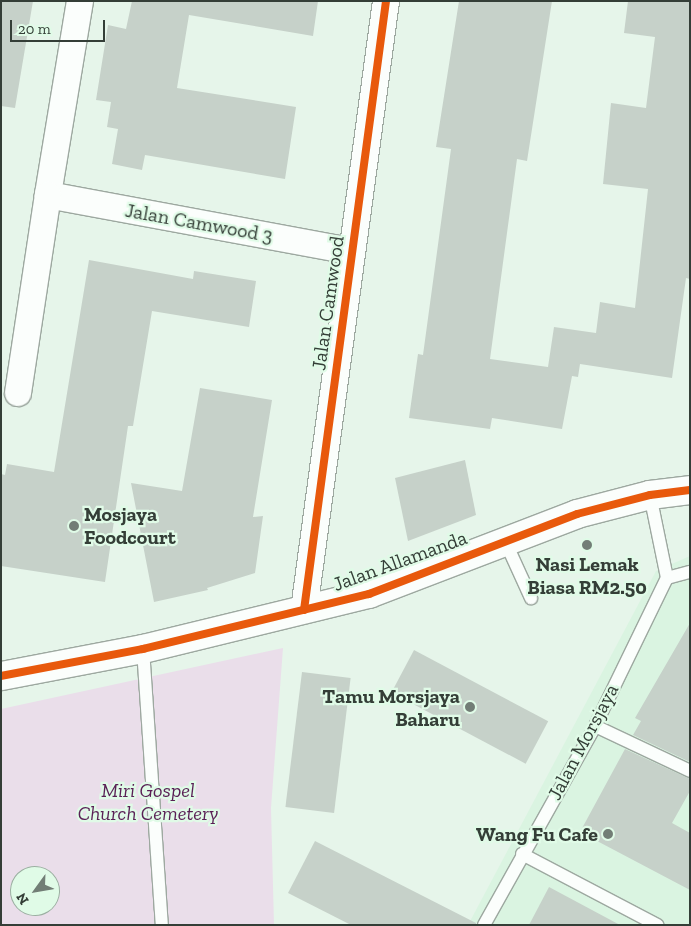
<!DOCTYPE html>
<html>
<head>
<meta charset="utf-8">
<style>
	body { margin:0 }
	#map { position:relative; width:691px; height:926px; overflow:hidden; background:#e6f5ea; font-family:"Zilla Slab",serif }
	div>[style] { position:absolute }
	.built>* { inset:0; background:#daf4e1 }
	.green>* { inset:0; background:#eadeea }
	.building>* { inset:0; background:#c6d1c9; transform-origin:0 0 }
	.roads { filter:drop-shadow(1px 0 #9da8a0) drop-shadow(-1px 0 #9da8a0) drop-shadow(0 1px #9da8a0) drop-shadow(0 -1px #9da8a0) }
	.service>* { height:12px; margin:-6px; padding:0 6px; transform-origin:6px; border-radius:6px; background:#fbfefc }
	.minor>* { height:26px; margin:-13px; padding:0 13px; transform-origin:13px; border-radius:13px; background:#fbfefc }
	.tertiary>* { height:28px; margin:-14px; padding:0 14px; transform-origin:14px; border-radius:14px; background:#fbfefc }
	.cycleway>* { height:8px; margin:-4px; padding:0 4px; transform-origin:4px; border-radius:4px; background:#e8590c }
	.dots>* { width:14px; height:14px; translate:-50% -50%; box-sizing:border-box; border:2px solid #e0fbe7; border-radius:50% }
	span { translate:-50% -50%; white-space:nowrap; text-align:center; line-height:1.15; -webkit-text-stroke:4.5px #e0fbe7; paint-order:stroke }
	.street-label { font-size:20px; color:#343e37 }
	.poi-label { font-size:20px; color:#343e37; font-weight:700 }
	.left { translate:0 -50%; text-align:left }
	.right { translate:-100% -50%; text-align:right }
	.park-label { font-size:20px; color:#591f55; font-style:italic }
	.frame { position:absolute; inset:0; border:2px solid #343e37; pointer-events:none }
	.north { position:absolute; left:10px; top:866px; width:50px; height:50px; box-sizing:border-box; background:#e0fbe7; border:1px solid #9bafa1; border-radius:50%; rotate:238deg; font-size:14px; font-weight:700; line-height:20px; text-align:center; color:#343e37 }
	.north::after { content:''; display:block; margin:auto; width:18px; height:22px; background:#727e76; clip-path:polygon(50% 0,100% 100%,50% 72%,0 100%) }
	.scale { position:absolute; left:10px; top:20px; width:95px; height:22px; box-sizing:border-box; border:2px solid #343e37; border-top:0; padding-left:6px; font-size:15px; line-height:18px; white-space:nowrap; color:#343e37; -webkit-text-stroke:4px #e0fbe7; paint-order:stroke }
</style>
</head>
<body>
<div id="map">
	<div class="built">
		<div style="clip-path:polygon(690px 556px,690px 925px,468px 925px,656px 571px)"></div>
	</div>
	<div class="green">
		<div style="clip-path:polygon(evenodd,283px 648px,271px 808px,274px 925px,1px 925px,1px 709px,283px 648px,20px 876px,50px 876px,50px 906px,20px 906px,20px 876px)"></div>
	</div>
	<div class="building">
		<div style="clip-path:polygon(1px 1px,33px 1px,15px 108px,1px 106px)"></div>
		<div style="clip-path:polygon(132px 1px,318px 1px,313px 36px,189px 15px,177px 88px,296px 107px,285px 179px,145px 155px,142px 170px,112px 164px,118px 129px,107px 127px,111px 102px,96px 100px,108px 25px,126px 29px)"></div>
		<div style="clip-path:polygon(459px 1px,552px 1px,527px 161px,517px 159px,490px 359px,548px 367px,554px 327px,596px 333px,600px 302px,635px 308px,648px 189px,603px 184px,611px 103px,646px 108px,655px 37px,624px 33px,628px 1px,690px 1px,690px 279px,686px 278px,672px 378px,580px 364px,578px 377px,572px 376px,562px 429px,492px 418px,490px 429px,409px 418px,418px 354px,423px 355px,451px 149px,436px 147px)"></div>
		<div style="clip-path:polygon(89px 260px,193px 279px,194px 271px,256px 281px,249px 327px,152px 311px,133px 426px,128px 426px,105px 582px,1px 566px,1px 474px,5px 475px,7px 464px,54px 472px)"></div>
		<div style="clip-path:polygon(200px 388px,272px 400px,253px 517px,263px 516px,255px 573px,207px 588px,208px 590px,154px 602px,131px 483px,182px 491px)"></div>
		<div style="clip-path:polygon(465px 460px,476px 515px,408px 541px,395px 478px)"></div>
		<div style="clip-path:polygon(690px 623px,690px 762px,633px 735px,641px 721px,635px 718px)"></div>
		<div style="left:414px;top:650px;width:152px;height:48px;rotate:28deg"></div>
		<div style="left:302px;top:672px;width:49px;height:136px;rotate:7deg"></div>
		<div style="clip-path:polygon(625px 749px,690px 779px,690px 791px,672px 823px,690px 833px,690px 890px,580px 832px)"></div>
		<div style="clip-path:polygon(315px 841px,476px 923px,476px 925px,351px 925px,288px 893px)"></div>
		<div style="clip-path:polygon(549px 887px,620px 925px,529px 925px)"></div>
	</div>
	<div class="roads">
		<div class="service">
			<div style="left:650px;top:495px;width:85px;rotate:78.4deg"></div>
			<div style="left:505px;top:541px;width:63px;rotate:65.5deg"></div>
			<div style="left:143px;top:649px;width:277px;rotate:86.1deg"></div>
			<div style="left:595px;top:726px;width:105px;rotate:25.3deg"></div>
			<div style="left:522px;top:854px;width:153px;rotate:27.7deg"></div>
			<div style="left:484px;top:925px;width:228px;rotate:-60.8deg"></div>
			<div style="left:595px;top:726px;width:165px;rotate:-64.1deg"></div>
			<div style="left:667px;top:578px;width:24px;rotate:-15deg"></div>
		</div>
		<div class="minor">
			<div style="left:80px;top:1px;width:197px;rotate:99.4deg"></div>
			<div style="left:48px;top:195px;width:308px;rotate:10.5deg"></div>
			<div style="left:18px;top:393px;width:200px;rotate:-81.4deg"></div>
			<div style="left:304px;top:610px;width:614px;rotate:-82.33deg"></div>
		</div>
		<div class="tertiary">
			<div style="left:1px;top:676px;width:145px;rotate:-10.8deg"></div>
			<div style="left:143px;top:649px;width:233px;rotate:-13.7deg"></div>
			<div style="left:369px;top:594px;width:223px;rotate:-21deg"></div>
			<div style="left:577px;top:514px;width:75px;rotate:-14.6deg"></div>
			<div style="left:650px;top:495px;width:40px;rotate:-7.1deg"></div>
		</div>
	</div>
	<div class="cycleway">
		<div style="left:304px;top:610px;width:614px;rotate:-82.33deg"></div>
		<div style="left:1px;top:676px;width:145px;rotate:-10.8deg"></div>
		<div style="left:143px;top:649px;width:233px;rotate:-13.7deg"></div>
		<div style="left:369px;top:594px;width:223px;rotate:-21deg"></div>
		<div style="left:577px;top:514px;width:75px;rotate:-14.6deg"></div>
		<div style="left:650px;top:495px;width:40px;rotate:-7.1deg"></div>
	</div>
	<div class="dots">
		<div style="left:74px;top:526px;background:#727e76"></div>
		<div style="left:587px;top:545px;background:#727e76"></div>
		<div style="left:470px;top:707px;background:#727e76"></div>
		<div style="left:608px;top:834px;background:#727e76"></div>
	</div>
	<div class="street-label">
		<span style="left:199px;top:223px;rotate:10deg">Jalan Camwood 3</span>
		<span style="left:328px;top:303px;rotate:-82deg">Jalan Camwood</span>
		<span style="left:400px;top:561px;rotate:-20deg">Jalan Allamanda</span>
		<span style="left:583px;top:742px;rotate:-62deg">Jalan Morsjaya</span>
	</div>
	<div class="poi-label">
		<span class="left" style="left:84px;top:526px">Mosjaya<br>Foodcourt</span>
		<span style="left:587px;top:576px">Nasi Lemak<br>Biasa RM2.50</span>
		<span class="right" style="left:460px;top:708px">Tamu Morsjaya<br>Baharu</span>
		<span class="right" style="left:598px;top:834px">Wang Fu Cafe</span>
	</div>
	<div class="park-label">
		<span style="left:148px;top:802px">Miri Gospel<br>Church Cemetery</span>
	</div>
	<div class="frame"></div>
	<div class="north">N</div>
	<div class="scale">20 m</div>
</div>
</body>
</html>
